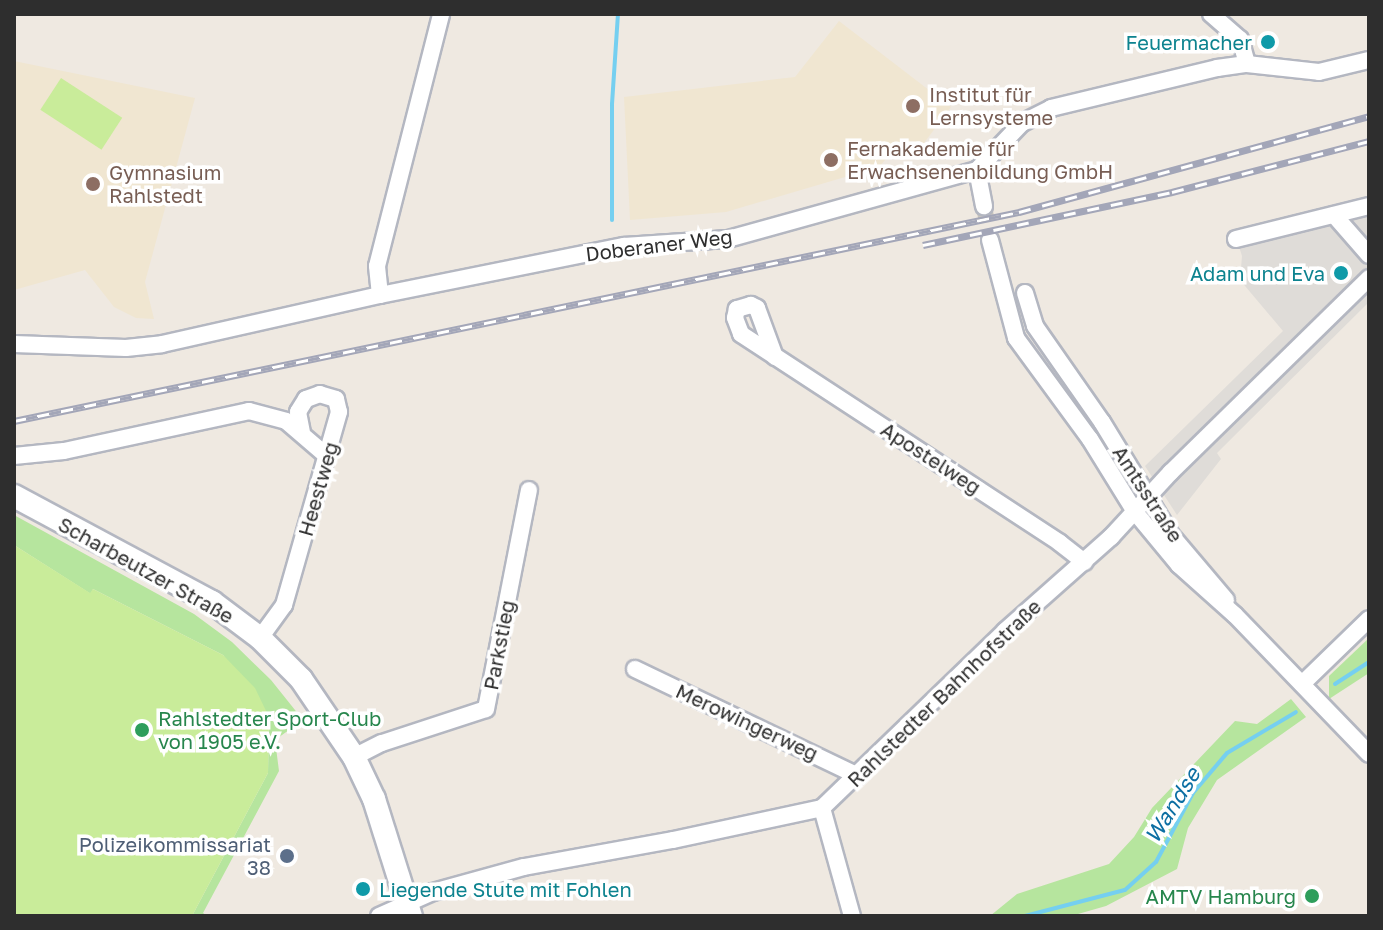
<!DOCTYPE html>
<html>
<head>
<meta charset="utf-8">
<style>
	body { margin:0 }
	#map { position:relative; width:1383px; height:930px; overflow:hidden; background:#efe9e1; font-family:"Golos Text",sans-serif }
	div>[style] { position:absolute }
	.education>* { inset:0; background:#f0e6d1 }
	.green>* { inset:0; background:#b6e59e }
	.pitch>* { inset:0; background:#c9ec9a; transform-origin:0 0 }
	.plaza>* { inset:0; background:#dfdcd8 }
	.stream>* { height:4px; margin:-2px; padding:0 2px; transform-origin:2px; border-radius:2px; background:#75cff0 }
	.street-tunnel>* { height:16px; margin-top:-8px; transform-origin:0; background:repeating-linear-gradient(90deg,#c8c4bd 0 16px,transparent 0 24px) }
	.roads { filter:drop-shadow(2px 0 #b4b7c1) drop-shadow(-2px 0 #b4b7c1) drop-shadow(0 2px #b4b7c1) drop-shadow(0 -2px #b4b7c1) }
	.street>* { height:16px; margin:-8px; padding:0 8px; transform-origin:8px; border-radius:8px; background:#fff }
	.secondary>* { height:22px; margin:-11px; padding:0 11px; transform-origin:11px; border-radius:11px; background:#fff }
	.rail>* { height:7px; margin-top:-3.5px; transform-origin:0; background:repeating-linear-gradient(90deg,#fff 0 12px,#a3a6b8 0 24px); box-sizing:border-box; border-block:2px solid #a3a6b8 }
	.dots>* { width:22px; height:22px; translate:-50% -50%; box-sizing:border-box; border:4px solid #fff; border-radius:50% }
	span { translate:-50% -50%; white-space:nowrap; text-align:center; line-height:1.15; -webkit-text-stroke:7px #fff; paint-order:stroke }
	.culture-label { font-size:20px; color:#0d838f }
	.right { translate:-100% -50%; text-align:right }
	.left { translate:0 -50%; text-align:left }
	.education-label { font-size:20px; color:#785e54 }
	.street-label { font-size:20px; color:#2e2e2e }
	.leisure-label { font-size:20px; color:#27864d }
	.service-label { font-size:20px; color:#4e5e75 }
	.water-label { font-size:22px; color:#0d6fa3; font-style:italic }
	.frame { position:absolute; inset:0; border:16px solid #2e2e2e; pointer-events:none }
</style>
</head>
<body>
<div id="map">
	<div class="education">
		<div style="clip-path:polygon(839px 21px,951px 107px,918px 151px,912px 153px,899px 144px,879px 167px,726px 212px,630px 220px,624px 97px,795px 77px)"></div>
		<div style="clip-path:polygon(14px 61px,195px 98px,145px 282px,154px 319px,136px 318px,114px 307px,85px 270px,14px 290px)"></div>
	</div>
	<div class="green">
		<div style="clip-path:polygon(14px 515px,194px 614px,232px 642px,271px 680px,303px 720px,275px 740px,279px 771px,203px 913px,207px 916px,192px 916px,268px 773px,269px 717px,223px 655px,93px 589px,91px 594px,14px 545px)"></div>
		<div style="clip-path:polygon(1369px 638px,1369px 673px,1329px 699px,1329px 676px)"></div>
		<div style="clip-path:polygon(1291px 699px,1306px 717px,1217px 780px,1188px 828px,1177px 869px,1106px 906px,1071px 916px,990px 916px,1017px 894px,1109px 864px,1134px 837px,1152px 808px,1235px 721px,1257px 724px)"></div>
	</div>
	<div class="pitch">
		<div style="left:61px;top:78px;width:73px;height:38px;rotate:33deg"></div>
		<div style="clip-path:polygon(14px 545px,90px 593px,93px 589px,223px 655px,255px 688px,269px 717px,268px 773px,192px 916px,14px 916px)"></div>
	</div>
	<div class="plaza">
		<div style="clip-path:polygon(1369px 203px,1369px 302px,1217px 453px,1221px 459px,1177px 515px,1145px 466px,1283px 331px,1240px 280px,1242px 256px,1236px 237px)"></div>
	</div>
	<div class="stream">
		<div style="left:612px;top:220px;width:116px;rotate:-90deg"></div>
		<div style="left:612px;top:104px;width:90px;rotate:-86.2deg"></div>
		<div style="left:1335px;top:684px;width:40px;rotate:-32.9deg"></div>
		<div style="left:1025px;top:916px;width:103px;rotate:-14.6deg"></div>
		<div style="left:1125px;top:890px;width:42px;rotate:-42.1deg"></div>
		<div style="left:1156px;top:862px;width:78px;rotate:-61.8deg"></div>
		<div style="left:1193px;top:793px;width:52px;rotate:-49.6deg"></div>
		<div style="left:1227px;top:753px;width:80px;rotate:-30.7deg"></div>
	</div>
	<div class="street-tunnel">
		<div style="left:984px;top:206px;width:35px;rotate:80deg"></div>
	</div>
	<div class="roads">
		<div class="street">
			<div style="left:1211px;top:14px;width:38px;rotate:41deg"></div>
			<div style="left:1240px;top:39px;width:26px;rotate:74deg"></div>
			<div style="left:977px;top:170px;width:37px;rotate:79deg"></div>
			<div style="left:1334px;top:215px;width:53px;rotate:48.8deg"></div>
			<div style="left:1236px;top:239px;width:137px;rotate:-13.9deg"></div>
			<div style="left:990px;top:240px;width:101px;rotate:75.1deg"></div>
			<div style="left:1016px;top:338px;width:125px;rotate:53.8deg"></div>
			<div style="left:1090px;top:439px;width:86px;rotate:58.3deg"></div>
			<div style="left:1135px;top:512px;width:69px;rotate:50.3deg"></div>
			<div style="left:1179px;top:565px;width:75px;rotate:41.8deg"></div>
			<div style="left:1235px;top:615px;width:193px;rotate:46deg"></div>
			<div style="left:1025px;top:293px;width:34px;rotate:73deg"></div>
			<div style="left:1035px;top:326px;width:117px;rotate:55.1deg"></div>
			<div style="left:1102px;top:422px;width:132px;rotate:58.6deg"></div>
			<div style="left:1171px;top:535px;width:85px;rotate:49.8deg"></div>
			<div style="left:380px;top:295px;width:29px;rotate:-96deg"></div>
			<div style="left:377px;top:266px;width:260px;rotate:-75.7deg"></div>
			<div style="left:14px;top:344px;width:112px;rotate:2deg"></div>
			<div style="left:126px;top:348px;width:36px;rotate:-6deg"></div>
			<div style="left:162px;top:344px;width:223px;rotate:-12.7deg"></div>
			<div style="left:380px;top:295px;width:249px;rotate:-11.4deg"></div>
			<div style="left:624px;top:246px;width:104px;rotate:-3.9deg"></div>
			<div style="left:728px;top:239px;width:258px;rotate:-15.5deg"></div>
			<div style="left:977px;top:170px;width:65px;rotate:-46.2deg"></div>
			<div style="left:1022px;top:123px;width:33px;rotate:-27deg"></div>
			<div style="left:1051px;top:108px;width:171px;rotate:-13.5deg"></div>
			<div style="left:1217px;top:68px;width:30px;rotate:-8deg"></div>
			<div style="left:1247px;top:64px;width:72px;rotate:6.3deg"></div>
			<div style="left:1319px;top:72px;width:51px;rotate:-13.5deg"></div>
			<div style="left:775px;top:357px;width:52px;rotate:-110.2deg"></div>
			<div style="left:757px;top:308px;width:7px;rotate:-153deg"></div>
			<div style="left:751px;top:305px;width:15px;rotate:164deg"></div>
			<div style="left:737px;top:309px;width:9px;rotate:103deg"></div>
			<div style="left:735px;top:318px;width:17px;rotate:69deg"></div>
			<div style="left:741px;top:334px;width:381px;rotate:33.2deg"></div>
			<div style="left:1060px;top:543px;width:31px;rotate:38deg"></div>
			<div style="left:14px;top:456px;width:50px;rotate:-5.7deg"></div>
			<div style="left:64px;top:451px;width:189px;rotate:-12.2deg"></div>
			<div style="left:249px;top:411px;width:38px;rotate:15deg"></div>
			<div style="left:286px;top:421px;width:54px;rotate:40.5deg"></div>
			<div style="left:260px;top:638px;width:41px;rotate:-54deg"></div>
			<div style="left:284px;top:605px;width:201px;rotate:-74.1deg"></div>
			<div style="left:339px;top:412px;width:13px;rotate:-103deg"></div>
			<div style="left:336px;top:399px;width:17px;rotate:-163deg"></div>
			<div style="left:320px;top:394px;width:15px;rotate:160deg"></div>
			<div style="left:306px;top:399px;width:15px;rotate:122deg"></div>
			<div style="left:298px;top:412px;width:20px;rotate:79deg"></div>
			<div style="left:635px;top:669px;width:247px;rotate:25.6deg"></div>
			<div style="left:1302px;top:684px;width:93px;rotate:-44.1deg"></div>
			<div style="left:354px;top:757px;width:31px;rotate:-27deg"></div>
			<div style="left:382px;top:743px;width:109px;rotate:-18.1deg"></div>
			<div style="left:486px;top:709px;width:223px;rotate:-78.9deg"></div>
			<div style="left:822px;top:808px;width:112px;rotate:74.5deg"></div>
			<div style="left:379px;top:916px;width:59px;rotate:-24deg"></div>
			<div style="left:433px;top:892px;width:94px;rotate:-15.4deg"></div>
			<div style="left:524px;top:867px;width:151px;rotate:-10.3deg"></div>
			<div style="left:673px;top:840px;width:152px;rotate:-12.1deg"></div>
			<div style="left:822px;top:808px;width:255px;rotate:-44deg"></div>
			<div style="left:1005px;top:631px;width:142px;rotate:-41.6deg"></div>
			<div style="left:1111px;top:537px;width:88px;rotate:-47.3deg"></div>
			<div style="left:1171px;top:472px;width:277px;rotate:-44.4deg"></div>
		</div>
		<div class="secondary">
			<div style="left:14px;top:496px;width:225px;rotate:28.2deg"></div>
			<div style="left:212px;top:602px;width:60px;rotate:36.9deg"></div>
			<div style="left:260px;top:638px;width:58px;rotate:45deg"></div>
			<div style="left:301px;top:679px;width:94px;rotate:55.8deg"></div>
			<div style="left:354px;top:757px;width:47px;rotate:64.5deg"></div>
			<div style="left:374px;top:799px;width:123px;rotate:72.5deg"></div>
		</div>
	</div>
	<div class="rail">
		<div style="left:923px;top:245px;width:255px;rotate:-12deg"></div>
		<div style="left:1172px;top:192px;width:203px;rotate:-14.5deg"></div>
		<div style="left:14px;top:421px;width:1027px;rotate:-11.75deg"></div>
		<div style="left:1019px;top:212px;width:363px;rotate:-15.3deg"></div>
	</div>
	<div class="dots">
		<div style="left:1268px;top:42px;background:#0f9aa8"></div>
		<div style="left:913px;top:106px;background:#8d6e63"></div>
		<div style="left:831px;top:160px;background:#8d6e63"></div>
		<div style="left:93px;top:184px;background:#8d6e63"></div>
		<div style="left:1341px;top:273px;background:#0f9aa8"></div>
		<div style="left:142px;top:730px;background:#2e9e5b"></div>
		<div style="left:287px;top:856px;background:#5c6f8a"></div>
		<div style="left:363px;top:889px;background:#0f9aa8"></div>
		<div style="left:1312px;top:896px;background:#2e9e5b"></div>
	</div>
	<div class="culture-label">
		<span class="right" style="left:1252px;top:42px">Feuermacher</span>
		<span class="right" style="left:1325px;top:273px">Adam und Eva</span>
		<span class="left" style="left:379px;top:889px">Liegende Stute mit Fohlen</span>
	</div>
	<div class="education-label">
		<span class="left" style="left:929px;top:106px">Institut für<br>Lernsysteme</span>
		<span class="left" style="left:847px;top:160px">Fernakademie für<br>Erwachsenenbildung GmbH</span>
		<span class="left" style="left:109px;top:184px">Gymnasium<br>Rahlstedt</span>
	</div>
	<div class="street-label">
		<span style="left:659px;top:245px;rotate:-7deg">Doberaner Weg</span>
		<span style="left:931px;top:458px;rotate:33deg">Apostelweg</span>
		<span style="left:318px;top:489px;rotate:-74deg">Heestweg</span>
		<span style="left:1148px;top:494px;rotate:57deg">Amtsstraße</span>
		<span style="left:146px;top:570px;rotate:29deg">Scharbeutzer Straße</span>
		<span style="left:499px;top:645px;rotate:-79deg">Parkstieg</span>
		<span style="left:944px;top:693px;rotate:-44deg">Rahlstedter Bahnhofstraße</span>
		<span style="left:747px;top:722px;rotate:25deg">Merowingerweg</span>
	</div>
	<div class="leisure-label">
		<span class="left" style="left:158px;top:730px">Rahlstedter Sport-Club<br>von 1905 e.V.</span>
		<span class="right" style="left:1296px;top:896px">AMTV Hamburg</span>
	</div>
	<div class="service-label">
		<span class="right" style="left:271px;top:856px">Polizeikommissariat<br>38</span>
	</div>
	<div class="water-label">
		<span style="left:1172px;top:805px;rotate:-58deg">Wandse</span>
	</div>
	<div class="frame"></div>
</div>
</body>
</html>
